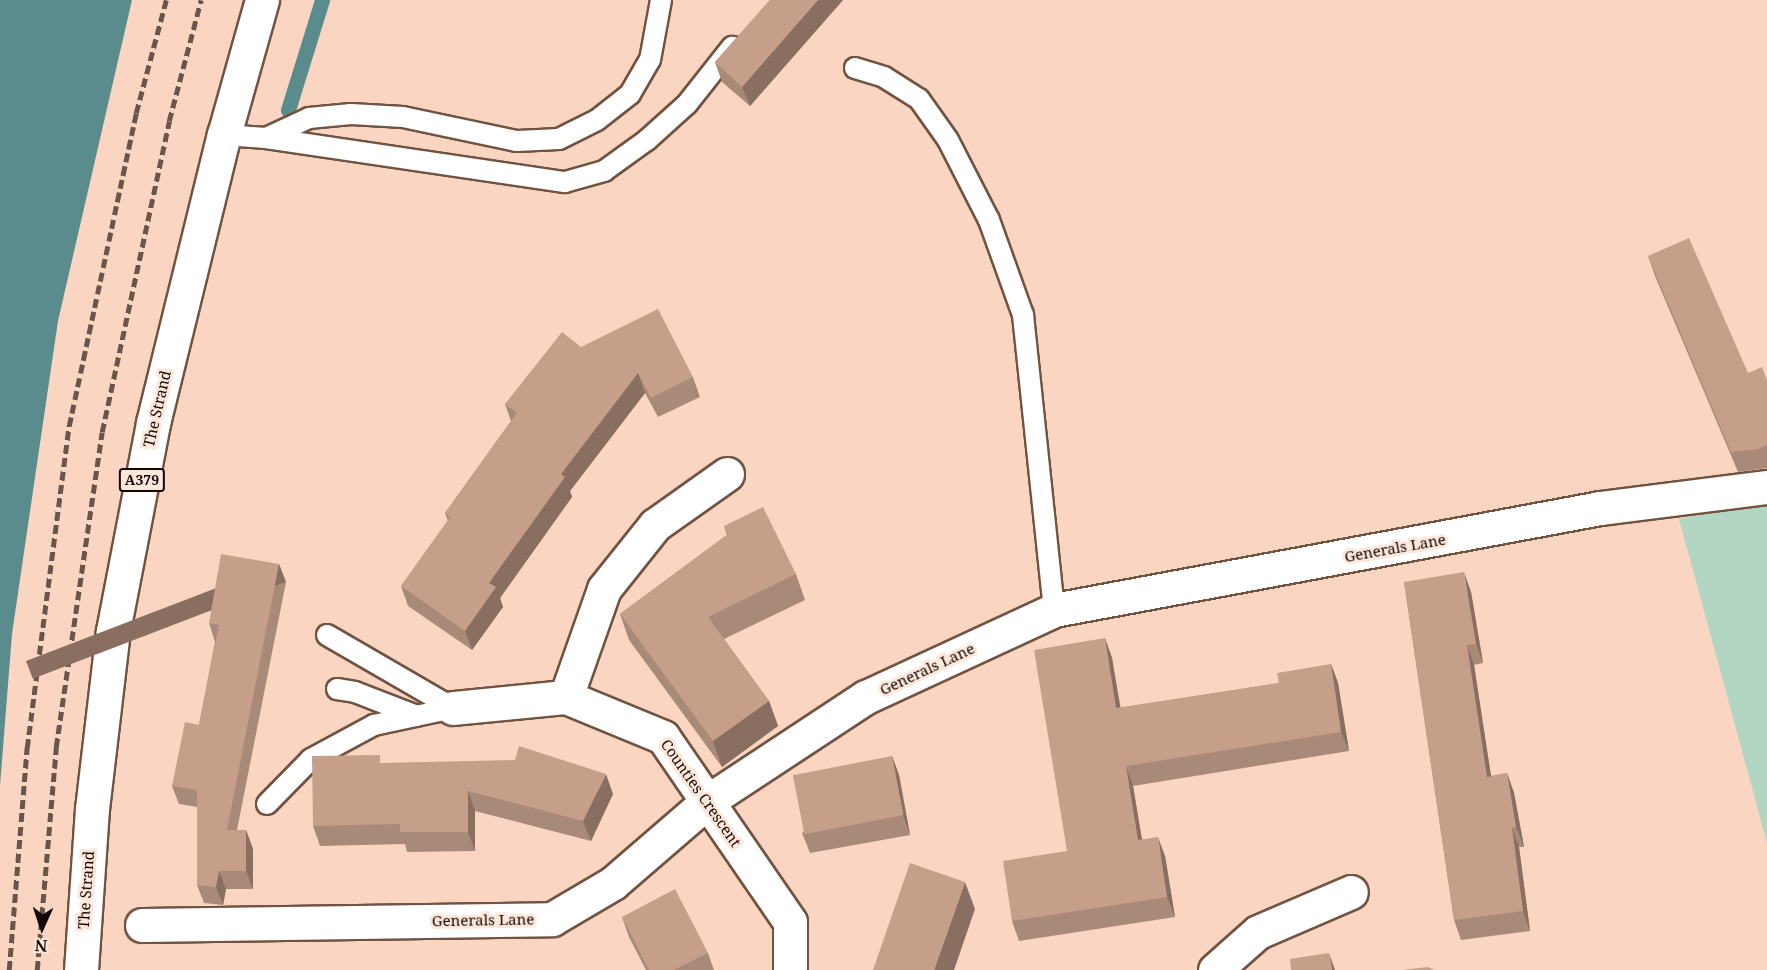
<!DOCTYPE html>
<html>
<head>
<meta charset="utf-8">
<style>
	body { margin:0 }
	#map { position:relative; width:1767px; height:970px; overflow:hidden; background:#fad6c2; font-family:"Noto Serif",serif }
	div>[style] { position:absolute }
	.green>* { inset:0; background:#b3d6c3 }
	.water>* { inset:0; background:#5b8c8d }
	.stream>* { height:15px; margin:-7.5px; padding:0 7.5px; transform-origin:7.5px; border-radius:7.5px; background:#5b8c8d }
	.roads { filter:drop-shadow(2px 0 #715342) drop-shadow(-2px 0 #715342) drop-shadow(0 2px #715342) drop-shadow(0 -2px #715342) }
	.service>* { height:20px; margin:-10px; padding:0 10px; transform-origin:10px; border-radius:10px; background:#fff }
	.minor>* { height:33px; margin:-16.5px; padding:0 16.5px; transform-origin:16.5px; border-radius:16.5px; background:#fff }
	.primary>* { height:33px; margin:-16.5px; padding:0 16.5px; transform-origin:16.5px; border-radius:16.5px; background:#fff }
	.rail>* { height:4.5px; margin-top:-2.25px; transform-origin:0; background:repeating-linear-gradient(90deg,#6a554b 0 9px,transparent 0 13.5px) }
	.wall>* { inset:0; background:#a98977 }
	.shaded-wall>* { inset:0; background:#8a6f61; transform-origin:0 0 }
	.building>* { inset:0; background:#c59f8a; transform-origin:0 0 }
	span { translate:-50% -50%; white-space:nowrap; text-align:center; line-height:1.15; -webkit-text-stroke:6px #fde7db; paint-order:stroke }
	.shield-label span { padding:2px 4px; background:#fde7db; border:2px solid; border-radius:4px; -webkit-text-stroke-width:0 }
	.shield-label { font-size:14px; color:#140804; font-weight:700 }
	.street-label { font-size:15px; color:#140804 }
	.north { position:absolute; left:12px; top:898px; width:60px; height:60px; -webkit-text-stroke:4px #fde7db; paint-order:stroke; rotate:183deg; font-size:16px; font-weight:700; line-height:24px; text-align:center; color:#140804 }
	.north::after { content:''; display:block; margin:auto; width:21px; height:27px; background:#140804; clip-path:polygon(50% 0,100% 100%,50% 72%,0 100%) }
</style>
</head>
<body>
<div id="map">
	<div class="green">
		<div style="clip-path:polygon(1767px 502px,1767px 843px,1679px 519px)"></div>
	</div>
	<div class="water">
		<div style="clip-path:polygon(0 0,132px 0,58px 321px,12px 634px,0 786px)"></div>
	</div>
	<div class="stream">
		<div style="left:288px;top:110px;width:115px;rotate:-72.8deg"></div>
	</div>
	<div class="roads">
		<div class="service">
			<div style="left:855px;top:68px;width:30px;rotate:17deg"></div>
			<div style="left:884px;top:77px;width:41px;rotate:32.2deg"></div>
			<div style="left:919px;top:99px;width:50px;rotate:54.7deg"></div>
			<div style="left:948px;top:140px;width:90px;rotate:62.9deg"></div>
			<div style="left:989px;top:220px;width:101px;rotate:70.3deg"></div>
			<div style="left:1023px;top:315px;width:297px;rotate:84deg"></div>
			<div style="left:224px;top:135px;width:42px;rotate:4.1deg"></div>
			<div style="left:266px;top:138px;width:302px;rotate:8.4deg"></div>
			<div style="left:565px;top:182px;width:41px;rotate:-15.8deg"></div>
			<div style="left:604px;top:171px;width:53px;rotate:-35.8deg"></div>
			<div style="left:647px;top:140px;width:54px;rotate:-42deg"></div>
			<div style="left:687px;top:104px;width:73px;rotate:-51.7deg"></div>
			<div style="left:266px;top:138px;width:47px;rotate:-24.9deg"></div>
			<div style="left:309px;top:118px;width:42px;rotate:-5.4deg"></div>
			<div style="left:351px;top:114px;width:52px;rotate:3.3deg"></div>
			<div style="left:403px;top:117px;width:116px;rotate:11.9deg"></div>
			<div style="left:517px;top:141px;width:42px;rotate:-2.7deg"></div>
			<div style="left:559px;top:139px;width:42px;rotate:-26.6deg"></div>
			<div style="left:597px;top:120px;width:42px;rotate:-38.2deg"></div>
			<div style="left:630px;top:94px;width:39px;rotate:-60deg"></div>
			<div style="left:650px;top:60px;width:61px;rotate:-79.6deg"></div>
			<div style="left:327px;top:635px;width:146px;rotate:30.1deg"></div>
			<div style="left:337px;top:689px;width:18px;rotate:9deg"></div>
			<div style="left:355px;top:692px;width:66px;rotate:21.2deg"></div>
			<div style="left:267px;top:804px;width:63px;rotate:-45.6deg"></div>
			<div style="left:311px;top:759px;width:72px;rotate:-28.4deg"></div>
			<div style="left:374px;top:725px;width:81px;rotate:-12.1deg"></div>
		</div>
		<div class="minor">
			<div style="left:727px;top:474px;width:88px;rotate:144.7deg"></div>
			<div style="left:655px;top:525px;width:82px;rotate:128.6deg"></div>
			<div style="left:604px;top:589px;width:114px;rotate:109.4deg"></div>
			<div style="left:566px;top:697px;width:105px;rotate:22.4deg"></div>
			<div style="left:663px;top:737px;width:224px;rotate:55.5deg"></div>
			<div style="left:790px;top:922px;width:48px;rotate:90deg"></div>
			<div style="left:453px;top:708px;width:114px;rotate:-5.6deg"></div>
			<div style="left:142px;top:925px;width:410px;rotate:-0.8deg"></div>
			<div style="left:552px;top:919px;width:71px;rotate:-30.5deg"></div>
			<div style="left:613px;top:883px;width:125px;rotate:-40.8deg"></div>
			<div style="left:708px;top:801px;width:189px;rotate:-33.4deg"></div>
			<div style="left:866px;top:697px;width:207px;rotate:-24.8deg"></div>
			<div style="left:1054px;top:610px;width:555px;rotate:-10.58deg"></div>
			<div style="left:1600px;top:508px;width:168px;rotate:-7.2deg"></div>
			<div style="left:1215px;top:970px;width:57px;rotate:-41.5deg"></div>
			<div style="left:1258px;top:932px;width:101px;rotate:-23.3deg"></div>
		</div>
		<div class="primary">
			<div style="left:81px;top:970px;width:161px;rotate:-86.1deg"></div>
			<div style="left:92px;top:809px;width:179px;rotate:-83.3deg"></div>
			<div style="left:113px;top:631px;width:212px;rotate:-79.1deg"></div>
			<div style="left:153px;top:423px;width:297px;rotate:-76.2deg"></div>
			<div style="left:224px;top:135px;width:140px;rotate:-74.3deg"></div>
		</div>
	</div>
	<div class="rail">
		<div style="left:9px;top:970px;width:223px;rotate:-85.4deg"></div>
		<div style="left:27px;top:748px;width:325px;rotate:-82.6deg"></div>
		<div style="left:69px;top:426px;width:320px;rotate:-77.9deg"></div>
		<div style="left:136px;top:113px;width:117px;rotate:-75.1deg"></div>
		<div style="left:37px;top:970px;width:224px;rotate:-85.1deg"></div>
		<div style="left:56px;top:747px;width:318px;rotate:-81.7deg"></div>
		<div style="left:102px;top:432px;width:318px;rotate:-77.8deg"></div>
		<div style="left:169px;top:121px;width:125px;rotate:-75.2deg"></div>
	</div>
	<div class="wall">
		<div style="clip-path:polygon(770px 0,843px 0,750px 106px,722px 82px,715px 62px)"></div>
		<div style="clip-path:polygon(1648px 256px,1748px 373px,1767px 380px,1767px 468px,1738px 472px,1655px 276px)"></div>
		<div style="clip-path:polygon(581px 347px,693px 377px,700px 397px,658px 417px,645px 393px,570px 491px,572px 497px,500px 598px,503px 607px,472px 650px,408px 606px,401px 586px,448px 521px,445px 513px,511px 421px,505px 404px)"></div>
		<div style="clip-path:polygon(724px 526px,796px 574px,805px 600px,724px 639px,769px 701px,778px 726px,722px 767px,629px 640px,620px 614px,727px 535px)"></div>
		<div style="clip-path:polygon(279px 564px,286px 582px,237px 830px,246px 830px,253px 849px,253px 889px,226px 889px,223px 905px,204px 903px,197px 885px,197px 807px,179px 804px,172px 786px,199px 725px,215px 642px,209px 623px)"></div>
		<div style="clip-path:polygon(1404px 582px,1471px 592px,1483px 663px,1474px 665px,1491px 776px,1507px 773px,1514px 793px,1524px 847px,1519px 847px,1530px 931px,1461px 940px,1454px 920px)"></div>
		<div style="clip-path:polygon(1105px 638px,1112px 658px,1120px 708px,1279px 683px,1331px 664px,1338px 683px,1349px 751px,1133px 786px,1142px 839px,1165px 856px,1175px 917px,1019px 941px,1012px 921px,1067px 851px)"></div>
		<div style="clip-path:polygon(892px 756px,899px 775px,910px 835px,810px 853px,802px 833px)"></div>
		<div style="clip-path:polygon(383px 763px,613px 794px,591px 841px,475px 811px,475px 851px,407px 852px,405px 844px,320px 846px,313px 826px)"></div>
		<div style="clip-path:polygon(622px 917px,708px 953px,714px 970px,646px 970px,629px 937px)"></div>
	</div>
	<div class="shaded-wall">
		<div style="clip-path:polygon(818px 0,843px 0,750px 106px,742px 87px)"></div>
		<div style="clip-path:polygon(638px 373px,645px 393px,570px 491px,572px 497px,500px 598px,503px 607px,472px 650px,465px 631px,489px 583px,561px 474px)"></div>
		<div style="left:279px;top:564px;width:19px;height:271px;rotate:69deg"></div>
		<div style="clip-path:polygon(1464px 572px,1471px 592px,1483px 663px,1476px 644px)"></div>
		<div style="clip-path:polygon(1105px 638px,1112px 658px,1124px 728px,1116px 708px)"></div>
		<div style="clip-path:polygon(1467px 645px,1474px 665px,1494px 796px,1487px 777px)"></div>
		<div style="clip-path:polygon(1331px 664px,1338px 683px,1349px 751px,1341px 732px)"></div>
		<div style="clip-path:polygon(769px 701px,778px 726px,722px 767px,713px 741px)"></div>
		<div style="clip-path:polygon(892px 756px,899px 775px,910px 835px,903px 815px)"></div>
		<div style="clip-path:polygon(1126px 766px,1133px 786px,1145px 859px,1138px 840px)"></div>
		<div style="clip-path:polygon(1507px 773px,1514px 793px,1524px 847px,1516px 827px)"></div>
		<div style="clip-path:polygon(606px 774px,613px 794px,591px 841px,583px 821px)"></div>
		<div style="clip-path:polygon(468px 791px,475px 811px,475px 851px,468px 832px)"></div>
		<div style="clip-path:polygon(1512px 828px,1519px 847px,1530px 931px,1523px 911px)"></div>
		<div style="clip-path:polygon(246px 830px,253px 849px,253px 889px,246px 871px)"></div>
		<div style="clip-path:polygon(1158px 837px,1165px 856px,1175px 917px,1167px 897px)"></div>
		<div style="clip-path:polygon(219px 871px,226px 889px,223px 905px,216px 887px)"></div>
		<div style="clip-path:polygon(965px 882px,975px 909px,954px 970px,934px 970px)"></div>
		<div style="clip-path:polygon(1329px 953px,1335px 970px,1332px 970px)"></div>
	</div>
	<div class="building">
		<div style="clip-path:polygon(770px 0,818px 0,742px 87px,715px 62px)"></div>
		<div style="clip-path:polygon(1689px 238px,1748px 373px,1762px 367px,1767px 380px,1767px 445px,1758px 449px,1731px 452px,1648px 256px)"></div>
		<div style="clip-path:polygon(658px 309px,693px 377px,651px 398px,638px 373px,561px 474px,565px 477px,489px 583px,496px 587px,465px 631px,401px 586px,450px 517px,445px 513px,517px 413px,505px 404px,562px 332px,581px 347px)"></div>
		<div style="clip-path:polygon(763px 507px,796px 574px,708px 617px,769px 701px,713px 741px,620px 614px,728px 534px,724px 526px)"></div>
		<div style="clip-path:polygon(221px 554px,279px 564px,227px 830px,246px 830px,246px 871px,219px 871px,216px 887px,197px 885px,197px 790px,172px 786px,185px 722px,199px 725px,219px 625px,209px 623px)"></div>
		<div style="clip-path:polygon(1464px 572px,1476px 644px,1467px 645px,1487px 777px,1507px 773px,1516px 827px,1512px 828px,1523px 911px,1454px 920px,1404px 582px)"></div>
		<div style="clip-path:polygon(1105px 638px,1116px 708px,1279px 683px,1277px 673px,1331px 664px,1341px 732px,1126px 766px,1138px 840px,1158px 837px,1167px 897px,1012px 921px,1003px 861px,1067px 851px,1034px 650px)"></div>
		<div style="clip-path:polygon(519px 746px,606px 774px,583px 821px,468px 791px,468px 832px,400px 832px,400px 824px,313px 826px,312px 756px,380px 755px,380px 763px,515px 760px)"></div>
		<div style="left:892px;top:756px;width:60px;height:101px;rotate:79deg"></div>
		<div style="clip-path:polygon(910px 863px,965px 882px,934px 970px,873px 970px)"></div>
		<div style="clip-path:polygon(675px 889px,708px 953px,674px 970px,649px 970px,622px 917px)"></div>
		<div style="clip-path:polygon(1329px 953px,1332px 970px,1291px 970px,1290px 959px)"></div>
		<div style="clip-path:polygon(1428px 967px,1434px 970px,1402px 970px)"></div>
	</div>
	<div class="shield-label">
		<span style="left:142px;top:480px">A379</span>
	</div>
	<div class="street-label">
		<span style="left:157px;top:409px;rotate:-77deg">The Strand</span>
		<span style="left:1395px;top:548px;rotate:-10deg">Generals Lane</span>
		<span style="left:927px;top:669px;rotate:-25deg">Generals Lane</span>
		<span style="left:701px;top:793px;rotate:55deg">Counties Crescent</span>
		<span style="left:86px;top:890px;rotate:-86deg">The Strand</span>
		<span style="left:483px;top:920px;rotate:-1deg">Generals Lane</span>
	</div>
	<div class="north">N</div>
</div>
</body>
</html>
